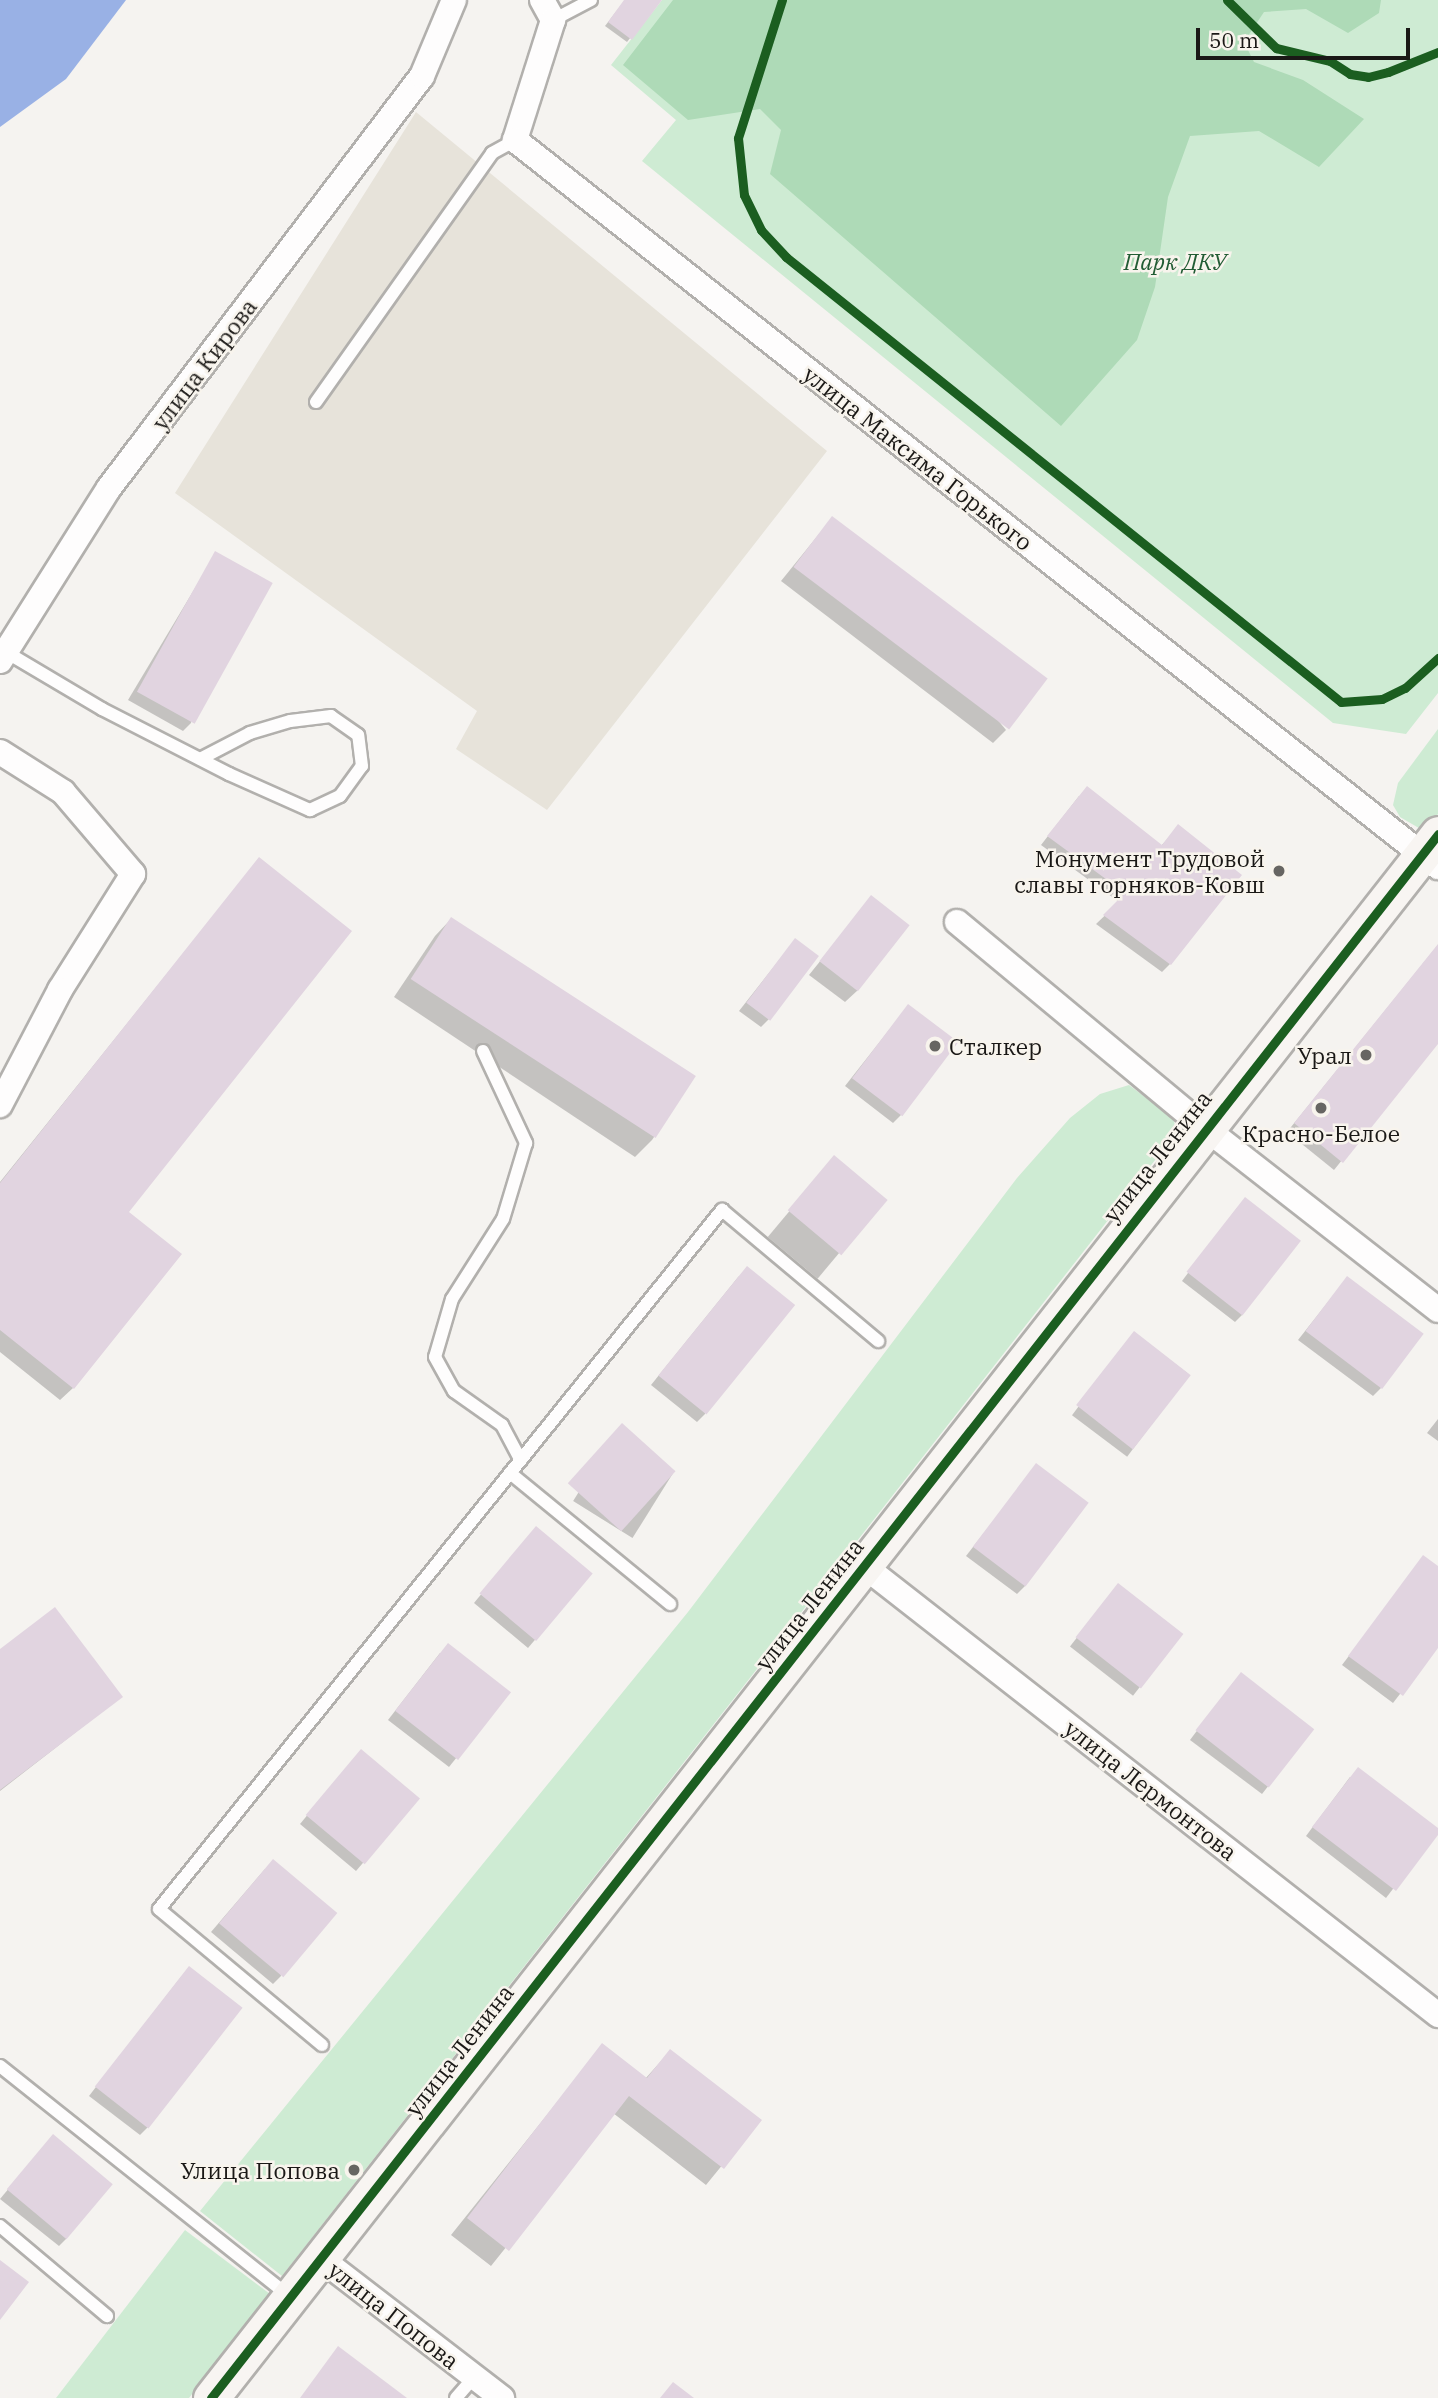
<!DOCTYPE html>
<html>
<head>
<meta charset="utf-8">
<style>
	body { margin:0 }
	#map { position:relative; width:1438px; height:2398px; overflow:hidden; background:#f5f3f0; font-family:"IBM Plex Serif",serif }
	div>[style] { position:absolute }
	.built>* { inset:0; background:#e7e3da }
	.green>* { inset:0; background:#ceebd3 }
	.forest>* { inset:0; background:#aedab7 }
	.water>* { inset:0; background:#99b1e5 }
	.shadow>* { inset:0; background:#0003; transform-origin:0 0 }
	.building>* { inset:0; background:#e1d4e0; transform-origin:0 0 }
	.roads { filter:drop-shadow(2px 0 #b2b0ad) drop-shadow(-2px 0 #b2b0ad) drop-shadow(0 2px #b2b0ad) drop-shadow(0 -2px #b2b0ad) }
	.lane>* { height:12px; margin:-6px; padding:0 6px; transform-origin:6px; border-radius:6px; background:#fefdfd }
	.street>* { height:24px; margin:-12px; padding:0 12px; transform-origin:12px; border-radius:12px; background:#fefdfd }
	.secondary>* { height:35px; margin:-17.5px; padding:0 17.5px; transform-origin:17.5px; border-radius:17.5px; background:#f8f5f2 }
	.cycleway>* { height:9px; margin:-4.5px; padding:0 4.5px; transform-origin:4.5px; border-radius:4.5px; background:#1b5e20 }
	.dots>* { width:19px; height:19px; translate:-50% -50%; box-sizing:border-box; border:4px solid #f8f4ed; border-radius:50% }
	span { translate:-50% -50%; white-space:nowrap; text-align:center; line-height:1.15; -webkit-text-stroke:5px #f8f4ed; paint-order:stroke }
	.park-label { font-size:23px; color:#225c34; font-style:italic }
	.street-label { font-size:23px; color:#1a1816 }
	.poi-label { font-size:23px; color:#1a1816 }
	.right { translate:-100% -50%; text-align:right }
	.left { translate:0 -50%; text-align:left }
	.scale { position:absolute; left:1196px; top:28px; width:214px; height:32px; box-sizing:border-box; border:4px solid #1a1816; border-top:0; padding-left:9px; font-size:21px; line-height:24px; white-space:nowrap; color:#1a1816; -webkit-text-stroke:5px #f8f4ed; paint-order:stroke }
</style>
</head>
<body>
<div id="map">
	<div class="built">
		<div style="clip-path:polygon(416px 112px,827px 451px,547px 810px,456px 749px,477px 711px,175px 493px)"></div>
	</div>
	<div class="green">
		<div style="clip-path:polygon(662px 0,1438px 0,1438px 693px,1406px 734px,1333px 723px,642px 161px,676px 120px,611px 65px)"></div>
		<div style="clip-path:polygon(1438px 729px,1438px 814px,1424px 831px,1400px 817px,1393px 805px,1398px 783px)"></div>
		<div style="clip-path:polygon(1129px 1085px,1173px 1118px,1177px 1132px,282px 2276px,200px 2211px,688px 1612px,1017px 1178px,1070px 1118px,1100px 1094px)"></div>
		<div style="clip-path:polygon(185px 2230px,270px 2294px,189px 2398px,56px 2398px)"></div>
	</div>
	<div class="forest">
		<div style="clip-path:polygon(673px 0,1381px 0,1379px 13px,1348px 33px,1306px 9px,1264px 12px,1244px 42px,1254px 62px,1303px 80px,1364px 119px,1319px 167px,1259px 131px,1190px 136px,1168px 197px,1155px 287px,1137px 340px,1061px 426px,770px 174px,781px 130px,760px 109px,688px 120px,623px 65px)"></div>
	</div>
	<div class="water">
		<div style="clip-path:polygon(0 0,126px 0,66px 79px,0 127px)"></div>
	</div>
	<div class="shadow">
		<div style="clip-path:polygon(625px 0,660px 0,627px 42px,605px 26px)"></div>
		<div style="clip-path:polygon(832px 518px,1006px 730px,993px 743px,781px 581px)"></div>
		<div style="clip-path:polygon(216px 553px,191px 723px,183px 731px,128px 700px)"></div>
		<div style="clip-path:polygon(1079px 796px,1161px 846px,1178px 827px,1170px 964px,1162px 972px,1096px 924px,1119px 902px,1041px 845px)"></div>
		<div style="clip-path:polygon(259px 859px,126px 1213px,73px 1388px,60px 1400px,0 1352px,0 1182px)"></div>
		<div style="clip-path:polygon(871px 898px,858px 990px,845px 1002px,809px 975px)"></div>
		<div style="clip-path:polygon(451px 919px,693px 1079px,652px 1140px,635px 1157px,394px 997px,435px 936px)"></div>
		<div style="clip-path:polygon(795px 940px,769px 1019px,761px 1027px,739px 1011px)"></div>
		<div style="clip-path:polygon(1438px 945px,1438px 1041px,1334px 1170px,1287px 1132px)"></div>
		<div style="clip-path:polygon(908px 1006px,901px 1115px,893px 1123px,845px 1086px)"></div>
		<div style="left:834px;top:1158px;width:65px;height:103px;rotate:40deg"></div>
		<div style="clip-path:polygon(1237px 1208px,1243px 1314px,1235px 1322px,1182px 1281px)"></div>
		<div style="clip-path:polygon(739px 1276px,705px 1414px,697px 1422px,651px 1385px)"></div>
		<div style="clip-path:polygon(1347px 1278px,1381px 1388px,1373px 1396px,1298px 1340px)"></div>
		<div style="left:1134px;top:1333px;width:69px;height:103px;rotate:37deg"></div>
		<div style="clip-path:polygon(1438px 1419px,1438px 1441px,1427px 1433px)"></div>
		<div style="left:615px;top:1434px;width:70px;height:79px;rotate:32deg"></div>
		<div style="clip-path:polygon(1037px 1465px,1025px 1586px,1017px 1594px,966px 1556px)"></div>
		<div style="clip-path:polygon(528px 1537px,591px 1574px,528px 1648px,474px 1603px)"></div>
		<div style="clip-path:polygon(1424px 1557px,1438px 1568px,1438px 1645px,1393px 1703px,1342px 1665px)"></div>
		<div style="left:1118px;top:1585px;width:80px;height:78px;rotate:38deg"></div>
		<div style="clip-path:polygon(0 1651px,121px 1697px,0 1791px)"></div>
		<div style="clip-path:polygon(440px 1653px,509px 1692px,449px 1767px,388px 1720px)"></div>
		<div style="clip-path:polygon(1233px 1683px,1313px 1729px,1262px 1794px,1190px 1740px)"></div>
		<div style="clip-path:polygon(353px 1760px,418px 1799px,356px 1871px,300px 1824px)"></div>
		<div style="clip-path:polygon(1350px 1777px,1438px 1830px,1386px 1898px,1306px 1836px)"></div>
		<div style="clip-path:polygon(265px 1869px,281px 1976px,273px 1984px,211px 1932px)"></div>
		<div style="clip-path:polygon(181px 1977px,148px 2127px,140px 2135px,89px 2096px)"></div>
		<div style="clip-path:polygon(602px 2046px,645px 2079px,670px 2051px,759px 2120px,706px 2185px,613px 2113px,491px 2266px,451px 2235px)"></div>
		<div style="clip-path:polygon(45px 2145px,67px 2238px,59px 2246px,0 2199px)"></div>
	</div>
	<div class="building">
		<div style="clip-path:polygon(624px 0,662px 0,632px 40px,608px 22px)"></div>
		<div style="left:832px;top:516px;width:270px;height:64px;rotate:37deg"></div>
		<div style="left:215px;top:551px;width:66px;height:161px;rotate:29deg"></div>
		<div style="clip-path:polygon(1087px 786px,1162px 845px,1178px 824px,1242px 875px,1171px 965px,1103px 915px,1125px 893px,1047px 836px)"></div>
		<div style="clip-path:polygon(259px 857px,352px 931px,129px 1212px,182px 1254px,74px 1389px,0 1330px,0 1183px)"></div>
		<div style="left:871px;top:895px;width:49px;height:84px;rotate:38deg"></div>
		<div style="left:451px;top:917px;width:292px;height:74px;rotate:33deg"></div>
		<div style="left:795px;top:938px;width:30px;height:81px;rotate:37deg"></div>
		<div style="clip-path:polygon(1438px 944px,1438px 1044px,1343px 1163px,1294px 1123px)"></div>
		<div style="left:908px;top:1004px;width:63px;height:93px;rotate:37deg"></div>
		<div style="left:834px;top:1155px;width:70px;height:72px;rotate:40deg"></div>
		<div style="left:1245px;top:1197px;width:71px;height:95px;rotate:38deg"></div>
		<div style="left:747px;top:1266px;width:62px;height:141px;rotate:39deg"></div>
		<div style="left:1347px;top:1276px;width:96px;height:69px;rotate:37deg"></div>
		<div style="left:1134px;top:1331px;width:72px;height:94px;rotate:38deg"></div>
		<div style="left:622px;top:1423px;width:72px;height:81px;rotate:42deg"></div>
		<div style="left:1036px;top:1463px;width:66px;height:105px;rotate:37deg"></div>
		<div style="left:536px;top:1526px;width:74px;height:88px;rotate:40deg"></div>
		<div style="clip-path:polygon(1423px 1555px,1438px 1566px,1438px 1648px,1403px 1696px,1348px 1656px)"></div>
		<div style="left:1118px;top:1583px;width:83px;height:69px;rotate:38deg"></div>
		<div style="clip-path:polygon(55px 1607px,123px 1697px,0 1790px,0 1649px)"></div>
		<div style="left:448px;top:1643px;width:80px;height:86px;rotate:38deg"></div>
		<div style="left:1241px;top:1672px;width:93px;height:74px;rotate:38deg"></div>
		<div style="left:361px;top:1749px;width:77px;height:86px;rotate:40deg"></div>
		<div style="clip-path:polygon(1358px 1767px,1438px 1828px,1438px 1835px,1396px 1891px,1312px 1827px)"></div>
		<div style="left:273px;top:1859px;width:84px;height:84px;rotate:40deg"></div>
		<div style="left:189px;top:1966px;width:68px;height:153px;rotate:38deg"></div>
		<div style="clip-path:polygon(602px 2043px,647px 2078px,670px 2049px,762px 2120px,724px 2169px,629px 2096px,509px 2251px,467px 2218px)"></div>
		<div style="left:53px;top:2134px;width:78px;height:72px;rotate:40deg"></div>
		<div style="clip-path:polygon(0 2260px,29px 2282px,0 2320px)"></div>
		<div style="clip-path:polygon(338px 2346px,407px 2398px,300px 2398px)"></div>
		<div style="clip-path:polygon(673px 2382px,694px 2398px,660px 2398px)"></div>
	</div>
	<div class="roads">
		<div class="lane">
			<div style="left:553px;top:20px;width:43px;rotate:-27.8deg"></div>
			<div style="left:316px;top:402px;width:305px;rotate:-54.7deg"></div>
			<div style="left:492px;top:153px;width:26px;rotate:-29deg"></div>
			<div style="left:6px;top:652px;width:112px;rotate:30.7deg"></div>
			<div style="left:102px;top:709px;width:143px;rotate:27.1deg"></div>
			<div style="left:229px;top:774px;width:89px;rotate:24deg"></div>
			<div style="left:310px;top:810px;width:33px;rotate:-25deg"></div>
			<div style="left:340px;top:796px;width:37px;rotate:-54deg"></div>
			<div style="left:362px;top:766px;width:31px;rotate:-97deg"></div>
			<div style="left:358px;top:735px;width:33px;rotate:-145deg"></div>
			<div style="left:331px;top:716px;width:41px;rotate:173deg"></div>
			<div style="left:290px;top:721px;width:42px;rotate:163.3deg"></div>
			<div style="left:250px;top:733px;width:56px;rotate:152.5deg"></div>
			<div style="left:483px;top:1051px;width:102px;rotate:64.9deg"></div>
			<div style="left:526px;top:1143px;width:79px;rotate:106.8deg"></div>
			<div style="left:503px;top:1219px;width:95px;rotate:122.5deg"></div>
			<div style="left:452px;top:1299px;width:60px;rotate:106.3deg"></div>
			<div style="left:435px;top:1357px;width:39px;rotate:61deg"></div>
			<div style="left:454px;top:1391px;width:59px;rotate:35.3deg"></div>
			<div style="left:502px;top:1425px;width:40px;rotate:62deg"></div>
			<div style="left:510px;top:1473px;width:207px;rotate:39.3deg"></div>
			<div style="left:322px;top:2045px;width:212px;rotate:-140.2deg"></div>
			<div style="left:159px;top:1909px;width:898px;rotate:-51.15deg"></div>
			<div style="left:722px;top:1210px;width:204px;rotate:40deg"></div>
			<div style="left:0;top:2066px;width:371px;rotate:38.5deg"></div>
			<div style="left:0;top:2226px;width:140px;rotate:40.1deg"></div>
			<div style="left:456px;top:2398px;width:28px;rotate:-49deg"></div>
		</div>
		<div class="street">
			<div style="left:542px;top:0;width:23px;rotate:61deg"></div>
			<div style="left:553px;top:20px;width:126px;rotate:107.6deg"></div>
			<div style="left:515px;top:140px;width:1175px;rotate:38.23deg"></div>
			<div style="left:0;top:661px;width:204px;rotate:-57.8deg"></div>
			<div style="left:109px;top:488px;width:517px;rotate:-52.78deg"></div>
			<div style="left:422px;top:76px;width:82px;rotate:-67.2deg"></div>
			<div style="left:0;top:752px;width:75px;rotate:32.4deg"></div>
			<div style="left:63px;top:792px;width:108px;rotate:49.5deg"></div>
			<div style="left:133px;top:874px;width:137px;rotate:122.2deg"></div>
			<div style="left:60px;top:990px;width:130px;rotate:117.6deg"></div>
			<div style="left:957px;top:922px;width:321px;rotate:39.7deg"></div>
			<div style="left:1204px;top:1127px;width:297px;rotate:38deg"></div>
			<div style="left:864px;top:1566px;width:729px;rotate:38.03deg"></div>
			<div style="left:320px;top:2258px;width:230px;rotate:37.6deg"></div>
		</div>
		<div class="secondary">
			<div style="left:211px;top:2398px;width:1988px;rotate:-51.88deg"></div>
		</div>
	</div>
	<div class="cycleway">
		<div style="left:782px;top:0;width:145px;rotate:107.7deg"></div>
		<div style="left:738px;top:138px;width:57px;rotate:84deg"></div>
		<div style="left:744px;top:195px;width:39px;rotate:64deg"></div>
		<div style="left:761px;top:230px;width:37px;rotate:47deg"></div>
		<div style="left:786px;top:257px;width:711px;rotate:38.72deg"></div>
		<div style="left:1341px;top:702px;width:41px;rotate:-4.2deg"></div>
		<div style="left:1382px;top:699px;width:25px;rotate:-26deg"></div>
		<div style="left:1405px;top:688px;width:45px;rotate:-42.3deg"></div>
		<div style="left:1227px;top:0;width:69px;rotate:44.4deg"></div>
		<div style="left:1276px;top:48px;width:56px;rotate:13.5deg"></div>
		<div style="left:1330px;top:61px;width:24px;rotate:33deg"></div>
		<div style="left:1350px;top:74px;width:18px;rotate:9deg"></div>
		<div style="left:1368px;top:77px;width:21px;rotate:-14deg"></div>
		<div style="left:1388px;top:72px;width:54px;rotate:-21.8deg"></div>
		<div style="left:211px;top:2398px;width:1988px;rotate:-51.88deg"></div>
	</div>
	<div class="dots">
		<div style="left:1279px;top:871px;background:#676562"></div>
		<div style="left:935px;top:1046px;background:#676562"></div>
		<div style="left:1366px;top:1055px;background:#676562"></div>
		<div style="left:1321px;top:1108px;background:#676562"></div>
		<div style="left:354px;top:2170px;background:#676562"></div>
	</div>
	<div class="park-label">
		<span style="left:1175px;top:261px">Парк ДКУ</span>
	</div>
	<div class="street-label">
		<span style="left:204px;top:364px;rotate:-53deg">улица Кирова</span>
		<span style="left:918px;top:458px;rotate:38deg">улица Максима Горького</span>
		<span style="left:1157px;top:1156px;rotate:-52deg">улица Ленина</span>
		<span style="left:809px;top:1604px;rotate:-52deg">улица Ленина</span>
		<span style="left:1151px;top:1790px;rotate:38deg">улица Лермонтова</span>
		<span style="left:459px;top:2050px;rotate:-52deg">улица Ленина</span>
		<span style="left:394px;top:2315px;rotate:38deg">улица Попова</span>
	</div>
	<div class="poi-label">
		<span class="right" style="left:1265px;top:871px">Монумент Трудовой<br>славы горняков-Ковш</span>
		<span class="left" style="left:949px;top:1046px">Сталкер</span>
		<span class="right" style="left:1352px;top:1055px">Урал</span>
		<span style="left:1321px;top:1133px">Красно-Белое</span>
		<span class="right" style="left:340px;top:2170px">Улица Попова</span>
	</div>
	<div class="scale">50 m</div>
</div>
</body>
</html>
